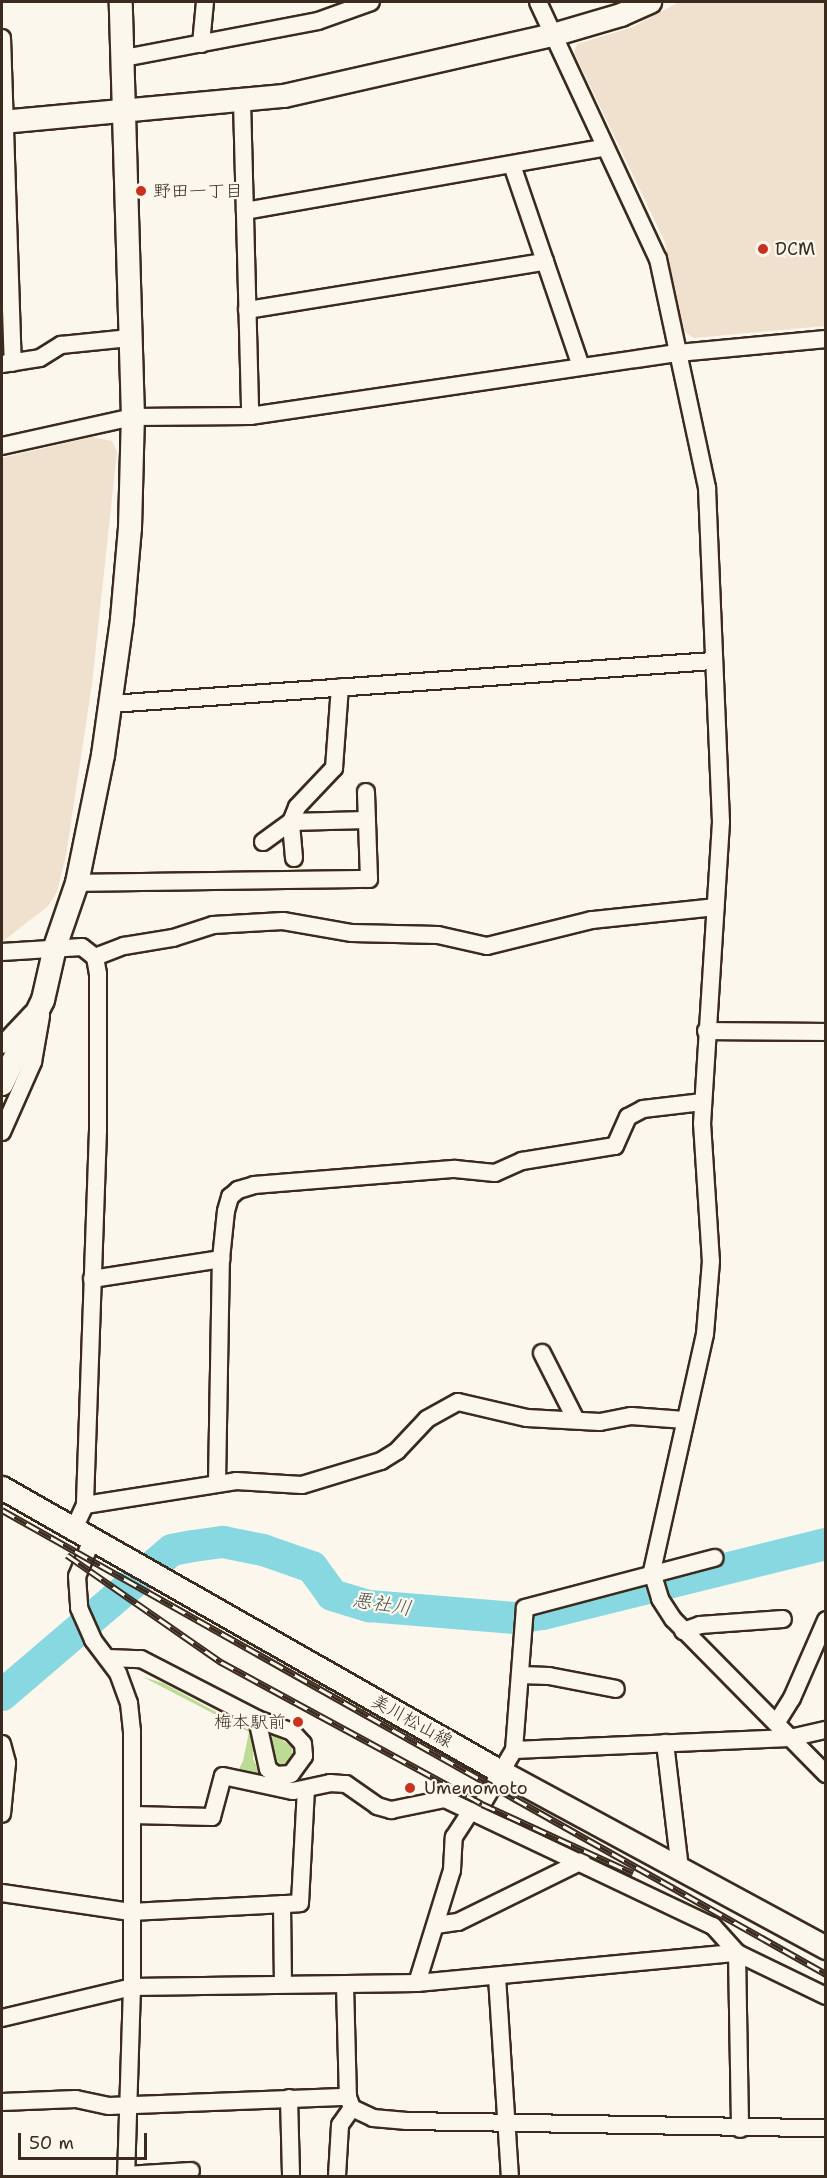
<!DOCTYPE html>
<html>
<head>
<meta charset="utf-8">
<style>
	body { margin:0 }
	#map { position:relative; width:827px; height:2178px; overflow:hidden; background:#fbf7ec; font-family:"Shantell Sans","Klee One",sans-serif }
	div>[style] { position:absolute }
	.built>* { inset:0; background:#f0e0ce }
	.green>* { inset:0; background:#bddb94 }
	.river>* { height:32px; margin:-16px; padding:0 16px; transform-origin:16px; border-radius:16px; background:#87d8e0 }
	.roads { filter:drop-shadow(2px 0 #3b2a1e) drop-shadow(-2px 0 #3b2a1e) drop-shadow(0 2px #3b2a1e) drop-shadow(0 -2px #3b2a1e) }
	.street>* { height:16px; margin:-8px; padding:0 8px; transform-origin:8px; border-radius:8px; background:#fbf7ec }
	.secondary>* { height:22px; margin:-11px; padding:0 11px; transform-origin:11px; border-radius:11px; background:#fbf7ec }
	.rail>* { height:7px; margin-top:-3.5px; transform-origin:0; background:repeating-linear-gradient(90deg,#fbf7ec 0 14px,#3b2a1e 0 28px); box-sizing:border-box; border-block:2px solid #3b2a1e }
	.dots>* { width:16px; height:16px; translate:-50% -50%; box-sizing:border-box; border:3px solid #fbf7ec; border-radius:50% }
	span { translate:-50% -50%; white-space:nowrap; text-align:center; line-height:1.15; -webkit-text-stroke:4.5px #fbf7ec; paint-order:stroke }
	.poi-label { font-size:18px; color:#3b2a1e }
	.left { translate:0 -50%; text-align:left }
	.right { translate:-100% -50%; text-align:right }
	.street-label { font-size:18px; color:#3b2a1e }
	.water-label { font-size:20px; color:#4e564e; font-style:italic }
	.frame { position:absolute; inset:0; border:3px solid #3b2a1e; pointer-events:none }
	.scale { position:absolute; left:18px; top:2133px; width:129px; height:27px; box-sizing:border-box; border:3px solid #3b2a1e; border-top:0; padding-left:8px; font-size:18px; line-height:21px; white-space:nowrap; color:#3b2a1e; -webkit-text-stroke:4px #fbf7ec; paint-order:stroke }
</style>
</head>
<body>
<div id="map">
	<div class="built">
		<div style="clip-path:polygon(679px 2px,825px 2px,825px 326px,694px 338px,683px 331px,665px 242px,574px 52px,577px 44px,633px 27px)"></div>
		<div style="clip-path:polygon(92px 437px,112px 441px,117px 451px,92px 684px,66px 855px,57px 892px,48px 906px,2px 942px,2px 458px)"></div>
	</div>
	<div class="green">
		<div style="clip-path:polygon(143px 1677px,163px 1683px,249px 1730px,254px 1737px,253px 1759px,263px 1778px,236px 1775px,243px 1761px,249px 1732px)"></div>
		<div style="clip-path:polygon(273px 1733px,292px 1747px,293px 1759px,282px 1767px,273px 1763px,269px 1750px)"></div>
	</div>
	<div class="river">
		<div style="left:2px;top:1695px;width:223px;rotate:-40.5deg"></div>
		<div style="left:172px;top:1550px;width:21px;rotate:-11deg"></div>
		<div style="left:193px;top:1546px;width:30px;rotate:-8deg"></div>
		<div style="left:223px;top:1542px;width:41px;rotate:11.3deg"></div>
		<div style="left:263px;top:1550px;width:52px;rotate:19.1deg"></div>
		<div style="left:312px;top:1567px;width:34px;rotate:54deg"></div>
		<div style="left:332px;top:1595px;width:39px;rotate:17deg"></div>
		<div style="left:369px;top:1606px;width:145px;rotate:4.7deg"></div>
		<div style="left:514px;top:1618px;width:29px;rotate:-8deg"></div>
		<div style="left:543px;top:1614px;width:292px;rotate:-13.9deg"></div>
	</div>
	<div class="roads">
		<div class="street">
			<div style="left:538px;top:2px;width:284px;rotate:65deg"></div>
			<div style="left:658px;top:259px;width:234px;rotate:77.9deg"></div>
			<div style="left:707px;top:488px;width:334px;rotate:87.6deg"></div>
			<div style="left:721px;top:822px;width:302px;rotate:93.6deg"></div>
			<div style="left:702px;top:1123px;width:138px;rotate:86.3deg"></div>
			<div style="left:711px;top:1261px;width:73px;rotate:94.7deg"></div>
			<div style="left:705px;top:1334px;width:244px;rotate:102.6deg"></div>
			<div style="left:652px;top:1572px;width:28px;rotate:73deg"></div>
			<div style="left:660px;top:1599px;width:24px;rotate:57deg"></div>
			<div style="left:673px;top:1619px;width:218px;rotate:45.4deg"></div>
			<div style="left:2px;top:38px;width:325px;rotate:88.1deg"></div>
			<div style="left:201px;top:44px;width:42px;rotate:-84.6deg"></div>
			<div style="left:124px;top:58px;width:197px;rotate:-10.8deg"></div>
			<div style="left:318px;top:21px;width:56px;rotate:-19.7deg"></div>
			<div style="left:242px;top:101px;width:315px;rotate:88.5deg"></div>
			<div style="left:512px;top:165px;width:213px;rotate:71.1deg"></div>
			<div style="left:245px;top:211px;width:364px;rotate:-10deg"></div>
			<div style="left:247px;top:310px;width:302px;rotate:-9.2deg"></div>
			<div style="left:2px;top:364px;width:38px;rotate:-9deg"></div>
			<div style="left:40px;top:358px;width:25px;rotate:-32deg"></div>
			<div style="left:61px;top:345px;width:69px;rotate:-5.8deg"></div>
			<div style="left:2px;top:446px;width:134px;rotate:-12.5deg"></div>
			<div style="left:133px;top:417px;width:117px;rotate:-0.5deg"></div>
			<div style="left:250px;top:416px;width:433px;rotate:-8.4deg"></div>
			<div style="left:678px;top:353px;width:149px;rotate:-5.4deg"></div>
			<div style="left:111px;top:704px;width:603px;rotate:-4.09deg"></div>
			<div style="left:263px;top:842px;width:34px;rotate:-36deg"></div>
			<div style="left:291px;top:822px;width:16px;rotate:-68deg"></div>
			<div style="left:297px;top:807px;width:54px;rotate:-46.5deg"></div>
			<div style="left:334px;top:768px;width:81px;rotate:-85.8deg"></div>
			<div style="left:294px;top:858px;width:36px;rotate:-95deg"></div>
			<div style="left:291px;top:822px;width:76px;rotate:-1.5deg"></div>
			<div style="left:77px;top:883px;width:292px;rotate:-0.8deg"></div>
			<div style="left:369px;top:879px;width:87px;rotate:-92deg"></div>
			<div style="left:2px;top:952px;width:80px;rotate:-3.6deg"></div>
			<div style="left:82px;top:947px;width:16px;rotate:38deg"></div>
			<div style="left:95px;top:957px;width:17px;rotate:80deg"></div>
			<div style="left:98px;top:974px;width:156px;rotate:90deg"></div>
			<div style="left:98px;top:1130px;width:375px;rotate:92deg"></div>
			<div style="left:85px;top:1505px;width:29px;rotate:115deg"></div>
			<div style="left:95px;top:957px;width:31px;rotate:-21deg"></div>
			<div style="left:124px;top:946px;width:50px;rotate:-9.3deg"></div>
			<div style="left:173px;top:938px;width:42px;rotate:-18deg"></div>
			<div style="left:213px;top:925px;width:70px;rotate:-3.3deg"></div>
			<div style="left:283px;top:921px;width:70px;rotate:9.9deg"></div>
			<div style="left:352px;top:933px;width:86px;rotate:1.3deg"></div>
			<div style="left:438px;top:935px;width:50px;rotate:12.7deg"></div>
			<div style="left:487px;top:946px;width:108px;rotate:-13.9deg"></div>
			<div style="left:592px;top:920px;width:124px;rotate:-6deg"></div>
			<div style="left:706px;top:1031px;width:120px;rotate:0.5deg"></div>
			<div style="left:2px;top:1045px;width:44px;rotate:-46.8deg"></div>
			<div style="left:2px;top:1132px;width:77px;rotate:-66.1deg"></div>
			<div style="left:33px;top:1062px;width:47px;rotate:-80.1deg"></div>
			<div style="left:92px;top:1279px;width:131px;rotate:-8.8deg"></div>
			<div style="left:542px;top:1353px;width:75px;rotate:63.1deg"></div>
			<div style="left:217px;top:1483px;width:224px;rotate:-89deg"></div>
			<div style="left:221px;top:1259px;width:48px;rotate:-84.1deg"></div>
			<div style="left:226px;top:1211px;width:15px;rotate:-74deg"></div>
			<div style="left:230px;top:1197px;width:11px;rotate:-41deg"></div>
			<div style="left:238px;top:1190px;width:17px;rotate:-17deg"></div>
			<div style="left:254px;top:1185px;width:202px;rotate:-4.6deg"></div>
			<div style="left:455px;top:1169px;width:40px;rotate:5.7deg"></div>
			<div style="left:495px;top:1173px;width:30px;rotate:-24deg"></div>
			<div style="left:522px;top:1161px;width:94px;rotate:-9.2deg"></div>
			<div style="left:615px;top:1146px;width:32px;rotate:-66deg"></div>
			<div style="left:628px;top:1117px;width:17px;rotate:-28deg"></div>
			<div style="left:643px;top:1109px;width:60px;rotate:-6.7deg"></div>
			<div style="left:85px;top:1505px;width:153px;rotate:-9deg"></div>
			<div style="left:236px;top:1481px;width:66px;rotate:3.5deg"></div>
			<div style="left:302px;top:1485px;width:83px;rotate:-16.9deg"></div>
			<div style="left:381px;top:1461px;width:19px;rotate:-32deg"></div>
			<div style="left:397px;top:1451px;width:44px;rotate:-46.8deg"></div>
			<div style="left:427px;top:1419px;width:35px;rotate:-29deg"></div>
			<div style="left:458px;top:1402px;width:71px;rotate:13.1deg"></div>
			<div style="left:527px;top:1418px;width:73px;rotate:3.1deg"></div>
			<div style="left:600px;top:1422px;width:32px;rotate:-11deg"></div>
			<div style="left:631px;top:1416px;width:54px;rotate:4.2deg"></div>
			<div style="left:91px;top:1542px;width:37px;rotate:112deg"></div>
			<div style="left:77px;top:1576px;width:32px;rotate:86deg"></div>
			<div style="left:79px;top:1608px;width:35px;rotate:66deg"></div>
			<div style="left:93px;top:1640px;width:41px;rotate:52.9deg"></div>
			<div style="left:118px;top:1673px;width:32px;rotate:70deg"></div>
			<div style="left:129px;top:1703px;width:28px;rotate:84deg"></div>
			<div style="left:132px;top:1731px;width:256px;rotate:90deg"></div>
			<div style="left:132px;top:1987px;width:189px;rotate:91.8deg"></div>
			<div style="left:683px;top:1631px;width:18px;rotate:-19deg"></div>
			<div style="left:700px;top:1625px;width:83px;rotate:-4.1deg"></div>
			<div style="left:107px;top:1658px;width:34px;rotate:2deg"></div>
			<div style="left:141px;top:1659px;width:131px;rotate:27.3deg"></div>
			<div style="left:257px;top:1719px;width:37px;rotate:20deg"></div>
			<div style="left:292px;top:1732px;width:16px;rotate:47deg"></div>
			<div style="left:303px;top:1744px;width:12px;rotate:85deg"></div>
			<div style="left:304px;top:1756px;width:22px;rotate:126deg"></div>
			<div style="left:291px;top:1774px;width:15px;rotate:176deg"></div>
			<div style="left:276px;top:1775px;width:10px;rotate:-143deg"></div>
			<div style="left:268px;top:1769px;width:51px;rotate:-102.4deg"></div>
			<div style="left:520px;top:1675px;width:29px;rotate:2deg"></div>
			<div style="left:549px;top:1676px;width:68px;rotate:11deg"></div>
			<div style="left:777px;top:1722px;width:28px;rotate:-58deg"></div>
			<div style="left:792px;top:1698px;width:85px;rotate:-66.4deg"></div>
			<div style="left:665px;top:1743px;width:127px;rotate:83.2deg"></div>
			<div style="left:2px;top:1744px;width:20px;rotate:75deg"></div>
			<div style="left:7px;top:1763px;width:51px;rotate:95.6deg"></div>
			<div style="left:514px;top:1750px;width:142px;rotate:-85.6deg"></div>
			<div style="left:525px;top:1608px;width:196px;rotate:-14.8deg"></div>
			<div style="left:477px;top:1813px;width:73px;rotate:-59.6deg"></div>
			<div style="left:514px;top:1750px;width:276px;rotate:-2.5deg"></div>
			<div style="left:790px;top:1738px;width:37px;rotate:-13deg"></div>
			<div style="left:133px;top:1815px;width:79px;rotate:1.5deg"></div>
			<div style="left:212px;top:1817px;width:42px;rotate:-75deg"></div>
			<div style="left:223px;top:1776px;width:72px;rotate:12.1deg"></div>
			<div style="left:293px;top:1791px;width:38px;rotate:-12deg"></div>
			<div style="left:330px;top:1783px;width:16px;rotate:4deg"></div>
			<div style="left:346px;top:1784px;width:38px;rotate:35deg"></div>
			<div style="left:377px;top:1806px;width:15px;rotate:16deg"></div>
			<div style="left:391px;top:1810px;width:55px;rotate:-11.5deg"></div>
			<div style="left:445px;top:1799px;width:297px;rotate:25.4deg"></div>
			<div style="left:713px;top:1926px;width:36px;rotate:48deg"></div>
			<div style="left:737px;top:1953px;width:176px;rotate:89deg"></div>
			<div style="left:2px;top:1893px;width:130px;rotate:8.4deg"></div>
			<div style="left:131px;top:1912px;width:169px;rotate:-3deg"></div>
			<div style="left:300px;top:1903px;width:113px;rotate:-87deg"></div>
			<div style="left:282px;top:1904px;width:80px;rotate:89.3deg"></div>
			<div style="left:436px;top:1925px;width:22px;rotate:-8deg"></div>
			<div style="left:458px;top:1922px;width:138px;rotate:-26.2deg"></div>
			<div style="left:497px;top:1977px;width:199px;rotate:86.3deg"></div>
			<div style="left:417px;top:1983px;width:118px;rotate:-72.8deg"></div>
			<div style="left:452px;top:1870px;width:33px;rotate:-87deg"></div>
			<div style="left:454px;top:1837px;width:31px;rotate:-57deg"></div>
			<div style="left:345px;top:1985px;width:112px;rotate:88.5deg"></div>
			<div style="left:2px;top:2018px;width:134px;rotate:-13.4deg"></div>
			<div style="left:132px;top:1987px;width:285px;rotate:-0.8deg"></div>
			<div style="left:417px;top:1983px;width:321px;rotate:-5.4deg"></div>
			<div style="left:737px;top:1953px;width:99px;rotate:25.8deg"></div>
			<div style="left:289px;top:2098px;width:78px;rotate:88.5deg"></div>
			<div style="left:2px;top:2102px;width:74px;rotate:-2.3deg"></div>
			<div style="left:76px;top:2099px;width:34px;rotate:12deg"></div>
			<div style="left:109px;top:2106px;width:239px;rotate:-2.2deg"></div>
			<div style="left:348px;top:2097px;width:12px;rotate:70deg"></div>
			<div style="left:352px;top:2108px;width:23px;rotate:25deg"></div>
			<div style="left:373px;top:2118px;width:34px;rotate:5deg"></div>
			<div style="left:407px;top:2121px;width:419px;rotate:1deg"></div>
			<div style="left:126px;top:2175px;width:65px;rotate:-3.5deg"></div>
			<div style="left:337px;top:2176px;width:51px;rotate:-86.6deg"></div>
			<div style="left:340px;top:2125px;width:21px;rotate:-55deg"></div>
		</div>
		<div class="secondary">
			<div style="left:2px;top:122px;width:283px;rotate:-5.3deg"></div>
			<div style="left:284px;top:96px;width:276px;rotate:-12.8deg"></div>
			<div style="left:553px;top:35px;width:71px;rotate:-16.4deg"></div>
			<div style="left:621px;top:15px;width:32px;rotate:-24deg"></div>
			<div style="left:2px;top:1084px;width:93px;rotate:-64deg"></div>
			<div style="left:43px;top:1000px;width:54px;rotate:-77.2deg"></div>
			<div style="left:55px;top:947px;width:68px;rotate:-71deg"></div>
			<div style="left:77px;top:883px;width:131px;rotate:-78.5deg"></div>
			<div style="left:103px;top:755px;width:137px;rotate:-82deg"></div>
			<div style="left:122px;top:619px;width:91px;rotate:-85deg"></div>
			<div style="left:130px;top:528px;width:111px;rotate:-88.5deg"></div>
			<div style="left:133px;top:417px;width:415px;rotate:-91.7deg"></div>
			<div style="left:2px;top:1488px;width:574px;rotate:29.65deg"></div>
			<div style="left:501px;top:1772px;width:370px;rotate:28.4deg"></div>
		</div>
	</div>
	<div class="rail">
		<div style="left:2px;top:1510px;width:946px;rotate:29.38deg"></div>
		<div style="left:67px;top:1555px;width:188px;rotate:34.8deg"></div>
		<div style="left:221px;top:1662px;width:297px;rotate:28.5deg"></div>
		<div style="left:482px;top:1804px;width:166px;rotate:24.6deg"></div>
	</div>
	<div class="dots">
		<div style="left:141px;top:191px;background:#c8321e"></div>
		<div style="left:763px;top:249px;background:#c8321e"></div>
		<div style="left:298px;top:1722px;background:#c8321e"></div>
		<div style="left:410px;top:1788px;background:#c8321e"></div>
	</div>
	<div class="poi-label">
		<span class="left" style="left:153px;top:191px">野田一丁目</span>
		<span class="left" style="left:775px;top:249px">DCM</span>
		<span class="right" style="left:286px;top:1722px">梅本駅前</span>
		<span class="left" style="left:424px;top:1788px">Umenomoto</span>
	</div>
	<div class="street-label">
		<span style="left:412px;top:1721px;rotate:29deg">美川松山線</span>
	</div>
	<div class="water-label">
		<span style="left:382px;top:1604px;rotate:9deg">悪社川</span>
	</div>
	<div class="frame"></div>
	<div class="scale">50 m</div>
</div>
</body>
</html>
